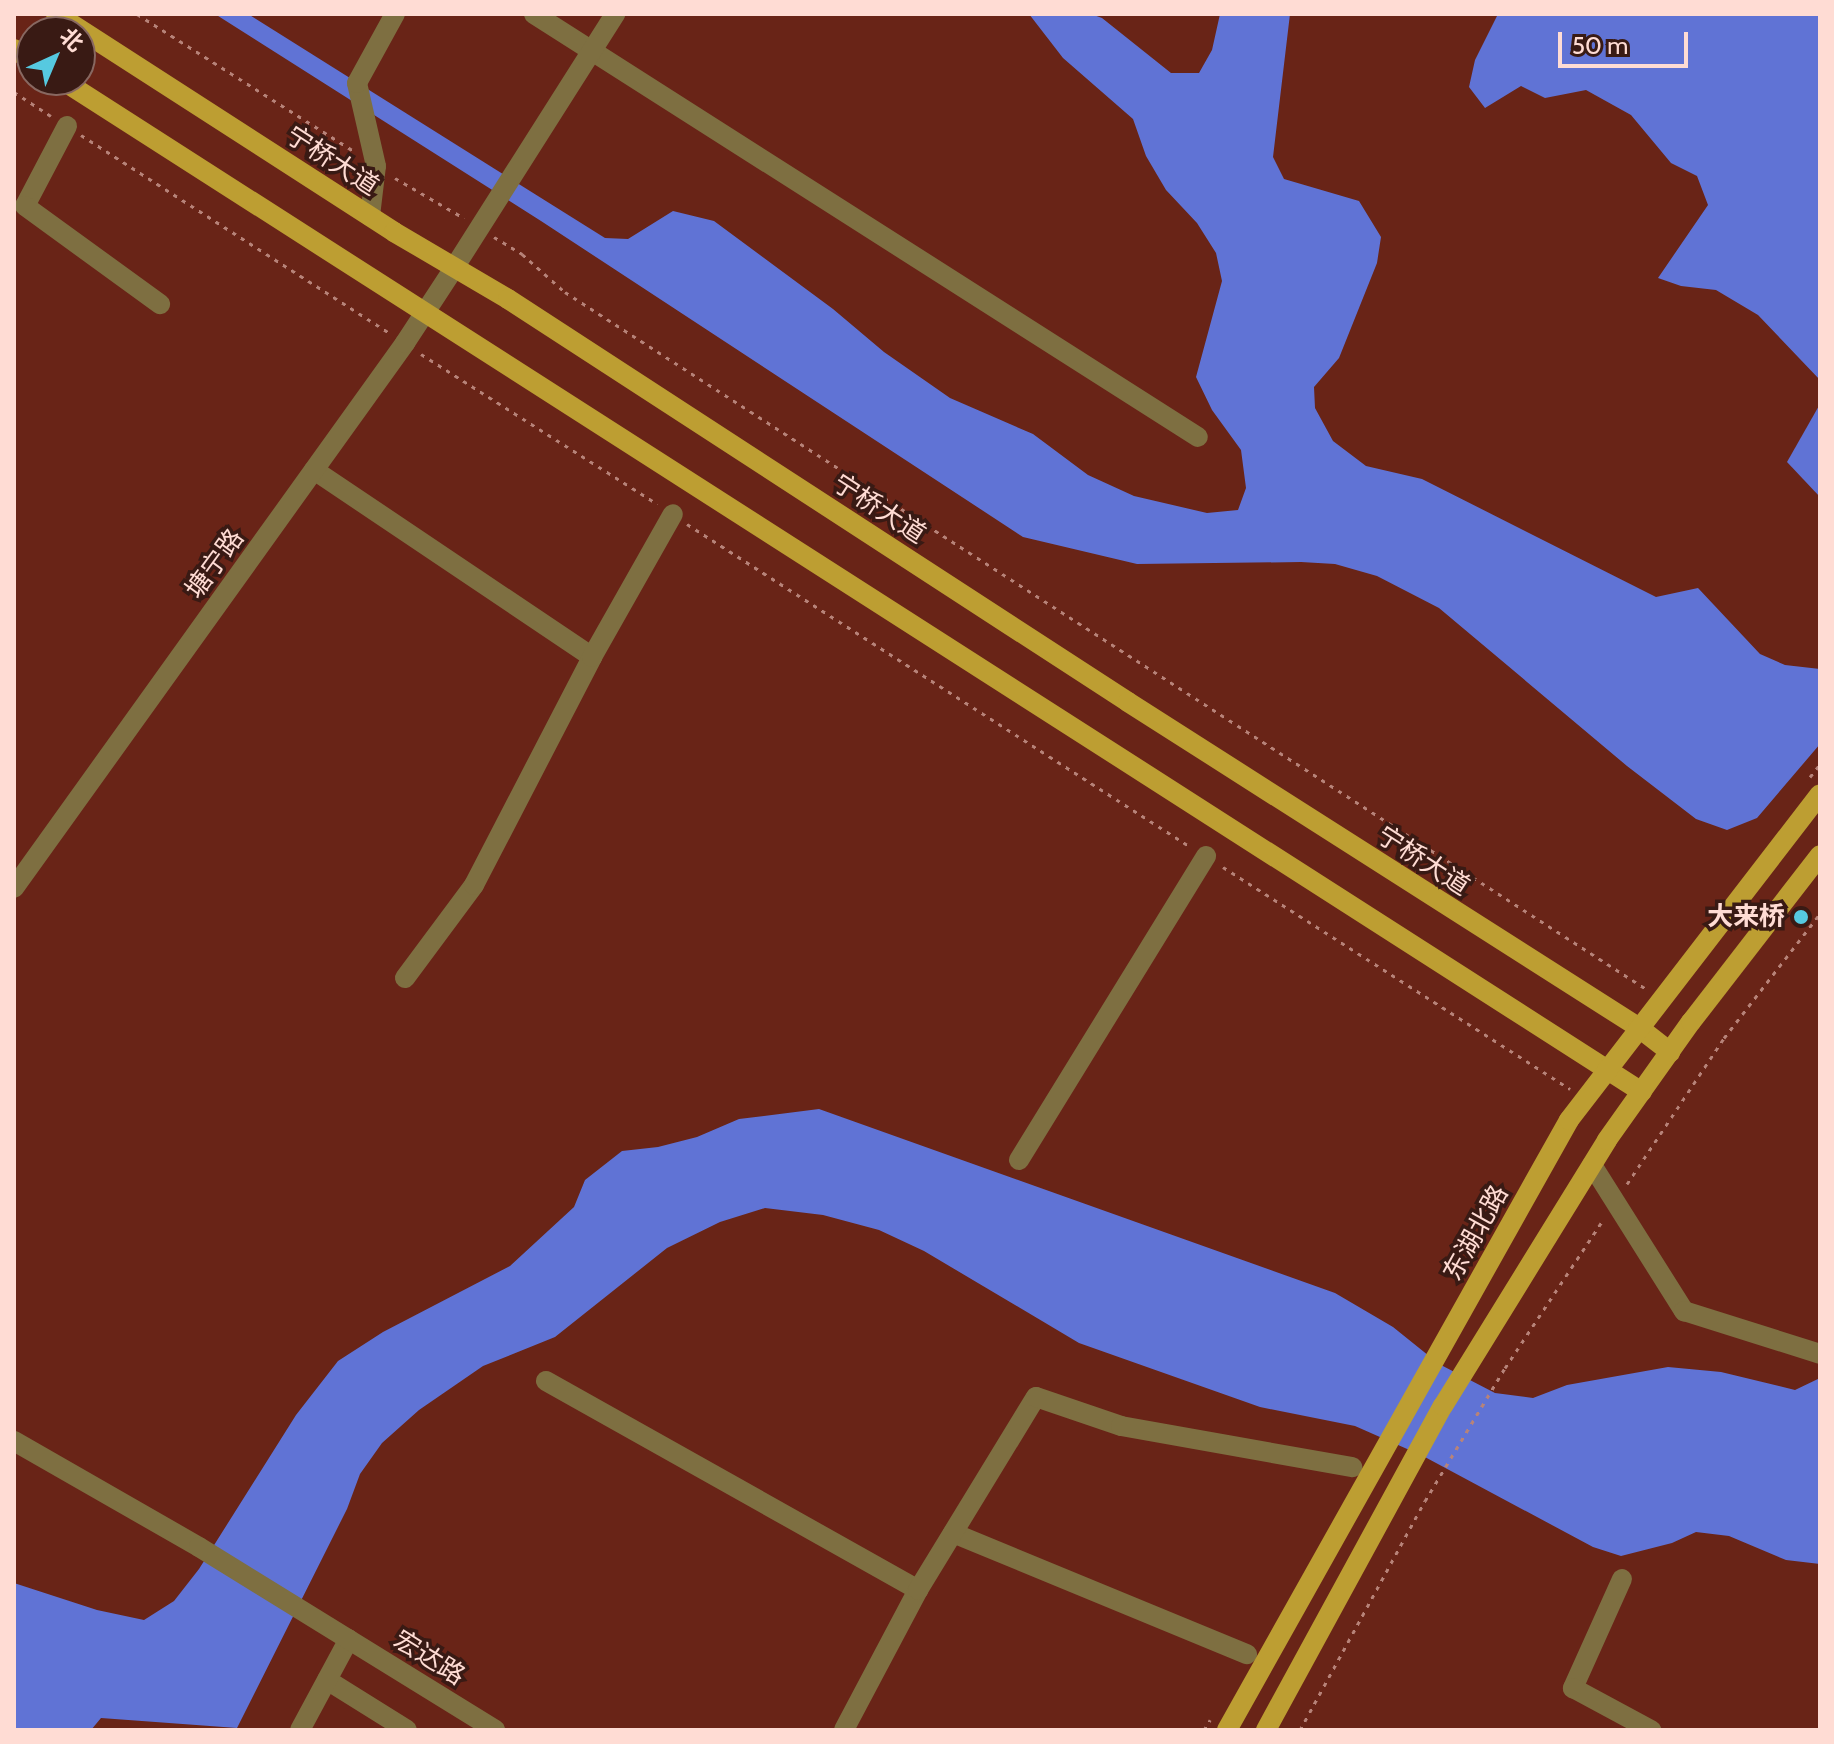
<!DOCTYPE html>
<html>
<head>
<meta charset="utf-8">
<style>
	body { margin:0 }
	#map { position:relative; width:1834px; height:1744px; overflow:hidden; background:#692417; font-family:Cabin,"Noto Sans SC",sans-serif }
	div>[style] { position:absolute }
	.water>* { inset:0; background:#6073d5 }
	.path>* { height:3px; margin-top:-1.5px; transform-origin:0; background:repeating-linear-gradient(90deg,#b78379 0 4px,transparent 0 10px) }
	.minor>* { height:20px; margin:-10px; padding:0 10px; transform-origin:10px; border-radius:10px; background:#7e6f41 }
	.tertiary>* { height:20px; margin:-10px; padding:0 10px; transform-origin:10px; border-radius:10px; background:#7e6f41 }
	.primary>* { height:20px; margin:-10px; padding:0 10px; transform-origin:10px; border-radius:10px; background:#bd9e32 }
	.dots>* { width:22px; height:22px; translate:-50% -50%; box-sizing:border-box; border:4px solid #391a14; border-radius:50% }
	span { translate:-50% -50%; white-space:nowrap; text-align:center; line-height:1.15; -webkit-text-stroke:7px #391a14; paint-order:stroke }
	.street-label { font-size:26px; color:#ffdcd4 }
	.poi-label { font-size:26px; color:#ffdcd4; font-weight:700 }
	.right { translate:-100% -50%; text-align:right }
	.frame { position:absolute; inset:0; border:16px solid #ffdcd4; pointer-events:none }
	.north { position:absolute; left:16px; top:16px; width:80px; height:80px; box-sizing:border-box; background:#391a14; border:2px solid #886861; border-radius:50%; rotate:44deg; font-size:22px; font-weight:700; line-height:32px; text-align:center; color:#ffdcd4 }
	.north::after { content:''; display:block; margin:auto; width:28px; height:36px; background:#56c9e0; clip-path:polygon(50% 0,100% 100%,50% 72%,0 100%) }
	.scale { position:absolute; left:1558px; top:32px; width:130px; height:36px; box-sizing:border-box; border:4px solid #ffdcd4; border-top:0; padding-left:10px; font-size:24px; line-height:28px; white-space:nowrap; color:#ffdcd4; -webkit-text-stroke:6px #391a14; paint-order:stroke }
</style>
</head>
<body>
<div id="map">
	<div class="water">
		<div style="clip-path:polygon(215px 14px,248px 14px,605px 238px,628px 239px,673px 211px,714px 221px,833px 309px,884px 352px,950px 398px,1033px 434px,1088px 475px,1134px 496px,1207px 513px,1238px 510px,1246px 488px,1241px 450px,1212px 410px,1196px 377px,1222px 281px,1216px 253px,1197px 223px,1166px 190px,1146px 156px,1133px 119px,1063px 58px,1029px 14px,1091px 14px,1102px 18px,1171px 73px,1199px 73px,1212px 50px,1220px 14px,1290px 14px,1273px 157px,1284px 179px,1359px 201px,1381px 237px,1377px 263px,1339px 358px,1314px 387px,1315px 408px,1333px 441px,1366px 466px,1422px 479px,1656px 597px,1698px 588px,1760px 654px,1785px 665px,1820px 669px,1820px 744px,1757px 818px,1727px 830px,1696px 819px,1627px 766px,1439px 608px,1377px 576px,1335px 564px,1301px 562px,1137px 564px,1023px 537px,541px 221px)"></div>
		<div style="clip-path:polygon(1498px 14px,1820px 14px,1820px 380px,1758px 315px,1716px 290px,1681px 286px,1658px 278px,1708px 205px,1697px 176px,1671px 163px,1631px 115px,1586px 90px,1545px 98px,1521px 86px,1485px 108px,1469px 87px,1475px 60px)"></div>
		<div style="clip-path:polygon(1820px 404px,1820px 497px,1787px 462px)"></div>
		<div style="clip-path:polygon(819px 1109px,1335px 1293px,1393px 1327px,1439px 1364px,1495px 1393px,1533px 1398px,1567px 1385px,1668px 1367px,1721px 1372px,1795px 1390px,1820px 1378px,1820px 1564px,1786px 1560px,1729px 1536px,1696px 1532px,1672px 1543px,1621px 1556px,1593px 1547px,1423px 1456px,1355px 1426px,1260px 1407px,1079px 1343px,924px 1251px,879px 1230px,823px 1215px,765px 1208px,720px 1222px,667px 1248px,555px 1337px,483px 1366px,419px 1410px,382px 1443px,360px 1474px,347px 1509px,237px 1728px,101px 1718px,91px 1730px,14px 1730px,14px 1583px,97px 1610px,144px 1620px,174px 1601px,199px 1569px,296px 1415px,338px 1361px,383px 1332px,510px 1266px,574px 1207px,585px 1180px,622px 1151px,658px 1147px,697px 1137px,739px 1119px)"></div>
	</div>
	<div class="path">
		<div style="left:137px;top:14px;width:258px;rotate:32.3deg"></div>
		<div style="left:14px;top:92px;width:44px;rotate:33deg"></div>
		<div style="left:81px;top:135px;width:368px;rotate:32.7deg"></div>
		<div style="left:395px;top:178px;width:80px;rotate:30.1deg"></div>
		<div style="left:494px;top:237px;width:33px;rotate:31deg"></div>
		<div style="left:522px;top:254px;width:57px;rotate:41.5deg"></div>
		<div style="left:565px;top:292px;width:1286px;rotate:32.81deg"></div>
		<div style="left:421px;top:354px;width:280px;rotate:32.4deg"></div>
		<div style="left:687px;top:524px;width:596px;rotate:32.68deg"></div>
		<div style="left:1810px;top:777px;width:16px;rotate:-52deg"></div>
		<div style="left:1223px;top:867px;width:412px;rotate:32.6deg"></div>
		<div style="left:1627px;top:1184px;width:175px;rotate:-56.4deg"></div>
		<div style="left:1724px;top:1038px;width:157px;rotate:-52.3deg"></div>
		<div style="left:1204px;top:1730px;width:12px;rotate:-59deg"></div>
		<div style="left:1300px;top:1730px;width:261px;rotate:-61.4deg"></div>
		<div style="left:1425px;top:1501px;width:155px;rotate:-59deg"></div>
		<div style="left:1505px;top:1368px;width:178px;rotate:-56.5deg"></div>
	</div>
	<div class="minor">
		<div style="left:534px;top:14px;width:787px;rotate:32.5deg"></div>
		<div style="left:67px;top:126px;width:90px;rotate:117.7deg"></div>
		<div style="left:25px;top:206px;width:167px;rotate:36deg"></div>
		<div style="left:370px;top:216px;width:50px;rotate:-83.2deg"></div>
		<div style="left:376px;top:166px;width:85px;rotate:-102.9deg"></div>
		<div style="left:357px;top:83px;width:79px;rotate:-61.2deg"></div>
		<div style="left:454px;top:268px;width:301px;rotate:-57.6deg"></div>
		<div style="left:314px;top:470px;width:335px;rotate:33.9deg"></div>
		<div style="left:405px;top:978px;width:116px;rotate:-53.4deg"></div>
		<div style="left:474px;top:885px;width:257px;rotate:-62.6deg"></div>
		<div style="left:592px;top:657px;width:164px;rotate:-60.5deg"></div>
		<div style="left:1019px;top:1160px;width:357px;rotate:-58.4deg"></div>
		<div style="left:1592px;top:1165px;width:173px;rotate:57.8deg"></div>
		<div style="left:1684px;top:1311px;width:143px;rotate:17.5deg"></div>
		<div style="left:546px;top:1381px;width:427px;rotate:29.3deg"></div>
		<div style="left:918px;top:1590px;width:158px;rotate:117.9deg"></div>
		<div style="left:953px;top:1533px;width:318px;rotate:22.4deg"></div>
		<div style="left:1622px;top:1579px;width:120px;rotate:114.2deg"></div>
		<div style="left:1573px;top:1688px;width:89px;rotate:28.3deg"></div>
		<div style="left:918px;top:1590px;width:226px;rotate:-58.6deg"></div>
		<div style="left:1036px;top:1397px;width:90px;rotate:18.8deg"></div>
		<div style="left:1121px;top:1426px;width:235px;rotate:10.1deg"></div>
		<div style="left:327px;top:1680px;width:94px;rotate:32deg"></div>
		<div style="left:300px;top:1730px;width:103px;rotate:-61.7deg"></div>
	</div>
	<div class="tertiary">
		<div style="left:14px;top:888px;width:671px;rotate:-54.34deg"></div>
		<div style="left:405px;top:343px;width:90px;rotate:-56.8deg"></div>
		<div style="left:14px;top:1441px;width:213px;rotate:29.8deg"></div>
		<div style="left:199px;top:1547px;width:348px;rotate:31.7deg"></div>
	</div>
	<div class="primary">
		<div style="left:56px;top:14px;width:402px;rotate:32.8deg"></div>
		<div style="left:394px;top:232px;width:132px;rotate:30.4deg"></div>
		<div style="left:508px;top:299px;width:739px;rotate:33.02deg"></div>
		<div style="left:1128px;top:702px;width:605px;rotate:32.51deg"></div>
		<div style="left:1638px;top:1027px;width:41px;rotate:38deg"></div>
		<div style="left:14px;top:49px;width:22px;rotate:34deg"></div>
		<div style="left:62px;top:80px;width:1876px;rotate:32.64deg"></div>
		<div style="left:1227px;top:1730px;width:699px;rotate:-60.72deg"></div>
		<div style="left:1569px;top:1120px;width:411px;rotate:-52.4deg"></div>
		<div style="left:1266px;top:1730px;width:369px;rotate:-61.4deg"></div>
		<div style="left:1443px;top:1406px;width:312px;rotate:-58.3deg"></div>
		<div style="left:1607px;top:1140px;width:145px;rotate:-54.6deg"></div>
		<div style="left:1691px;top:1022px;width:211px;rotate:-52.3deg"></div>
	</div>
	<div class="dots">
		<div style="left:1801px;top:917px;background:#56c9e0"></div>
	</div>
	<div class="street-label">
		<span style="left:332px;top:161px;rotate:33deg">宁桥大道</span>
		<span style="left:879px;top:509px;rotate:33deg">宁桥大道</span>
		<span style="left:215px;top:564px;rotate:-54deg">塘宁路</span>
		<span style="left:1423px;top:861px;rotate:33deg">宁桥大道</span>
		<span style="left:1476px;top:1233px;rotate:-61deg">东湖北路</span>
		<span style="left:429px;top:1658px;rotate:32deg">宏达路</span>
	</div>
	<div class="poi-label">
		<span class="right" style="left:1785px;top:917px">大来桥</span>
	</div>
	<div class="frame"></div>
	<div class="north">北</div>
	<div class="scale">50 m</div>
</div>
</body>
</html>
